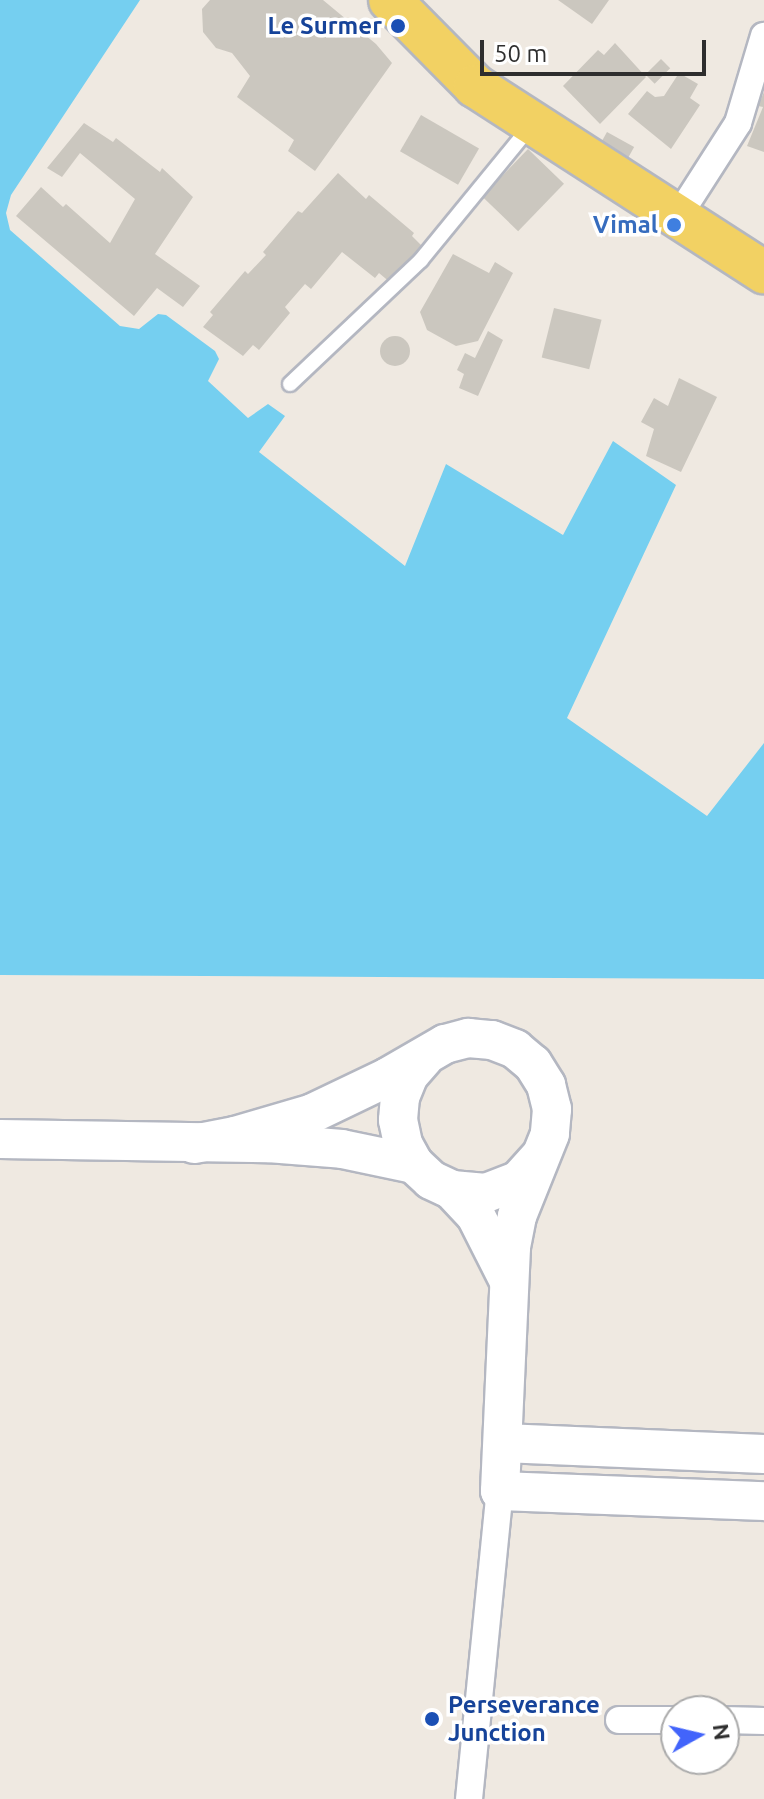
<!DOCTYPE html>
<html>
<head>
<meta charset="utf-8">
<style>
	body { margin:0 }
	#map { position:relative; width:764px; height:1799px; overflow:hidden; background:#efe9e1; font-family:Ubuntu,sans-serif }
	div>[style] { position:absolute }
	.water>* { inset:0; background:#75cff0 }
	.building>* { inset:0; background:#cbc7bf; transform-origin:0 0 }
	.round { border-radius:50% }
	.roads { filter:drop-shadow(2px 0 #b4b7c1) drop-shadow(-2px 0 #b4b7c1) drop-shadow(0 2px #b4b7c1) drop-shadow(0 -2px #b4b7c1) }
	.lane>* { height:14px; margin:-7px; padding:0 7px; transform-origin:7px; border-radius:7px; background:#fff }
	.street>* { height:26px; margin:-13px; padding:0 13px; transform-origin:13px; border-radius:13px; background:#fff }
	.secondary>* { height:38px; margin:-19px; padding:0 19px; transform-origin:19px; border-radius:19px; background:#fff }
	.primary>* { height:42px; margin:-21px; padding:0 21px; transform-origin:21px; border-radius:21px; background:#f2d163 }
	.dots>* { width:22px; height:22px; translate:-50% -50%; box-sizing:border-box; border:4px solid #fff; border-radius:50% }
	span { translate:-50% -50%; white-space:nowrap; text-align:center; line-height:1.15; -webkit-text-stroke:7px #fff; paint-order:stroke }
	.transit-label { font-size:24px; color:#164399; font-weight:700 }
	.right { translate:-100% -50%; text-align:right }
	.left { translate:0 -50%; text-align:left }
	.shop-label { font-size:24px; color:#366cbe; font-weight:700 }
	.north { position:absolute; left:660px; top:1695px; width:80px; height:80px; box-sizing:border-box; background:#fff; border:2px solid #ababab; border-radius:50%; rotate:82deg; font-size:22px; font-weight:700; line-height:32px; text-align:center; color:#2e2e2e }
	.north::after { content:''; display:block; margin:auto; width:28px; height:36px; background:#4264fb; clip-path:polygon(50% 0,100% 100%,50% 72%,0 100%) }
	.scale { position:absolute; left:480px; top:40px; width:226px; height:36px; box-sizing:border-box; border:4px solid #2e2e2e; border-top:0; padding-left:10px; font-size:24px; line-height:28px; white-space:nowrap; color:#2e2e2e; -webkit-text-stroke:6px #fff; paint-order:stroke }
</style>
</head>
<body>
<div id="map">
	<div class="water">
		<div style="clip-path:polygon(0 0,140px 0,11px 195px,6px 213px,10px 230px,120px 326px,139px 329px,158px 314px,166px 315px,215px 351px,219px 359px,208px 381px,248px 418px,268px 404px,285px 416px,259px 452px,405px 566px,446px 464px,563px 535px,613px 441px,676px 485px,567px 718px,707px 816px,764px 743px,764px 979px,0 975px)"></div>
	</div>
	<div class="building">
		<div style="clip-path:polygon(210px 0,323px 0,376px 44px,392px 63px,315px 171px,288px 151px,294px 140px,237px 97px,250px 76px,232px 53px,216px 48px,203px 32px,202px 9px)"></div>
		<div style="clip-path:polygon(558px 0,609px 0,592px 24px)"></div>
		<div style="clip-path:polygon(615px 43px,646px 77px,600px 124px,563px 86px,598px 50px,604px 55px)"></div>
		<div style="left:661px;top:59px;width:13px;height:22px;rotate:45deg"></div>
		<div style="clip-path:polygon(679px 73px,698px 84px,690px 98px,700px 105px,671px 149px,628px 114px,647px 91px,655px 97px,664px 96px)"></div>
		<div style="clip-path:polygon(764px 92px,764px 152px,747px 146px,763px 107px,758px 106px)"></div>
		<div style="left:421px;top:115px;width:67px;height:42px;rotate:30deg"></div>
		<div style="clip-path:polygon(84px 123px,113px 142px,116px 138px,160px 172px,162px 168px,193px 197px,155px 254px,200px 286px,183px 307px,157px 288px,134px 316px,16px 216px,41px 187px,63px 207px,66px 204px,110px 243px,135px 199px,80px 153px,62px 177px,47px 168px)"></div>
		<div style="left:607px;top:132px;width:31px;height:19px;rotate:29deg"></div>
		<div style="left:528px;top:149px;width:50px;height:66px;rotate:44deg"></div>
		<div style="clip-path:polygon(338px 173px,366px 199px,369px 195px,414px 233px,412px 236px,423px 247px,392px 284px,379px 273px,375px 278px,342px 252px,311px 289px,305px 284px,285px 307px,290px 313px,259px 350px,253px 345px,243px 356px,203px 327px,213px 315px,210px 312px,245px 271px,248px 274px,266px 255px,263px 252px,298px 211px,302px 213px)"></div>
		<div style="clip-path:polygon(453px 254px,489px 273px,495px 262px,513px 273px,478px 341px,456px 346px,427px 330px,420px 312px)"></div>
		<div style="left:554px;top:308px;width:49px;height:51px;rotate:14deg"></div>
		<div style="clip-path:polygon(488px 331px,503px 340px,478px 396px,459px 388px,464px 374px,457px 370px,465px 353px,475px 358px)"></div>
		<div class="round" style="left:380px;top:336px;width:30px;height:30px"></div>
		<div style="clip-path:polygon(679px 378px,717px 397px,681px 472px,646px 456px,654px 429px,641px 422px,654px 398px,668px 406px)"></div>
	</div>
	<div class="roads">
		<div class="lane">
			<div style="left:290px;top:384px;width:180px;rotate:-43.4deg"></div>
			<div style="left:421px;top:260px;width:172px;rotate:-50.7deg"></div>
		</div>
		<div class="street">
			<div style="left:679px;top:215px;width:109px;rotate:-57.3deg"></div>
			<div style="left:738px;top:123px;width:91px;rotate:-73.4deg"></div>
			<div style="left:619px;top:1720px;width:57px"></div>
			<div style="left:724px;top:1720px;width:40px;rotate:1.4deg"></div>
			<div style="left:469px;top:1799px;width:310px;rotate:-84.3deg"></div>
		</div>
		<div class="secondary">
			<div style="left:424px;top:1058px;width:23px;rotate:131deg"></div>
			<div style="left:409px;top:1075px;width:24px;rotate:112deg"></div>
			<div style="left:400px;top:1097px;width:23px;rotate:95deg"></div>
			<div style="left:398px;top:1120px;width:25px;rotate:78deg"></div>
			<div style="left:403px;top:1144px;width:23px;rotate:61deg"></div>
			<div style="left:414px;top:1164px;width:23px;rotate:43deg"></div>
			<div style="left:431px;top:1180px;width:23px;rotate:25deg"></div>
			<div style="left:452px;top:1190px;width:35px;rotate:47deg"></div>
			<div style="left:476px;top:1216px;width:71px;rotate:63.1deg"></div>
			<div style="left:0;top:1139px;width:268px;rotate:0.9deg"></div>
			<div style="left:268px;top:1143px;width:74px;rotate:4.6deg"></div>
			<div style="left:342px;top:1149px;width:74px;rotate:11.8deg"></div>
			<div style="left:194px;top:1144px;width:42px;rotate:-11deg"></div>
			<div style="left:235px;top:1136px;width:81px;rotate:-16.4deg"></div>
			<div style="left:313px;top:1113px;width:83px;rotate:-25.6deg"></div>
			<div style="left:388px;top:1077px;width:66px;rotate:-30.1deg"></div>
			<div style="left:445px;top:1044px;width:24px;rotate:-15deg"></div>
			<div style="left:468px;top:1038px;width:24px;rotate:5deg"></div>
			<div style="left:492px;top:1040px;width:25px;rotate:21deg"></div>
			<div style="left:515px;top:1049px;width:23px;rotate:40deg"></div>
			<div style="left:533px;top:1064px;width:25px;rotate:58deg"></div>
			<div style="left:546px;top:1085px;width:25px;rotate:76deg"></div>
			<div style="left:552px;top:1109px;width:25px;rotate:95deg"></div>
			<div style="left:550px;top:1134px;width:88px;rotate:111.9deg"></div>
			<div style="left:517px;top:1216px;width:33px;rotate:101deg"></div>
			<div style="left:511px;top:1248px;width:243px;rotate:92.6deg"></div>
			<div style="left:500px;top:1491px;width:264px;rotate:2.2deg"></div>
			<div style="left:452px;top:1190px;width:34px;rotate:5deg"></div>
			<div style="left:486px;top:1193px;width:34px;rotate:-21deg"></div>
			<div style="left:518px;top:1181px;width:31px;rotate:-48deg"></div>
			<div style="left:503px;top:1443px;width:261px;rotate:2.4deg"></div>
		</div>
		<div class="primary">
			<div style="left:390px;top:0;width:121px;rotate:45.3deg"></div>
			<div style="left:475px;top:86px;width:344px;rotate:32.8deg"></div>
		</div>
	</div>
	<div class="dots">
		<div style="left:398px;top:26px;background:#1a4fb4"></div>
		<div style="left:674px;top:225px;background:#3f7fe0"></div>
		<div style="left:432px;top:1719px;background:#1a4fb4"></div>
	</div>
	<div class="transit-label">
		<span class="right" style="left:382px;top:26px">Le Surmer</span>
		<span class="left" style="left:448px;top:1719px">Perseverance<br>Junction</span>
	</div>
	<div class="shop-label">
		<span class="right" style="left:658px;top:225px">Vimal</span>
	</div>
	<div class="north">N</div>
	<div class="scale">50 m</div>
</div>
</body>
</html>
